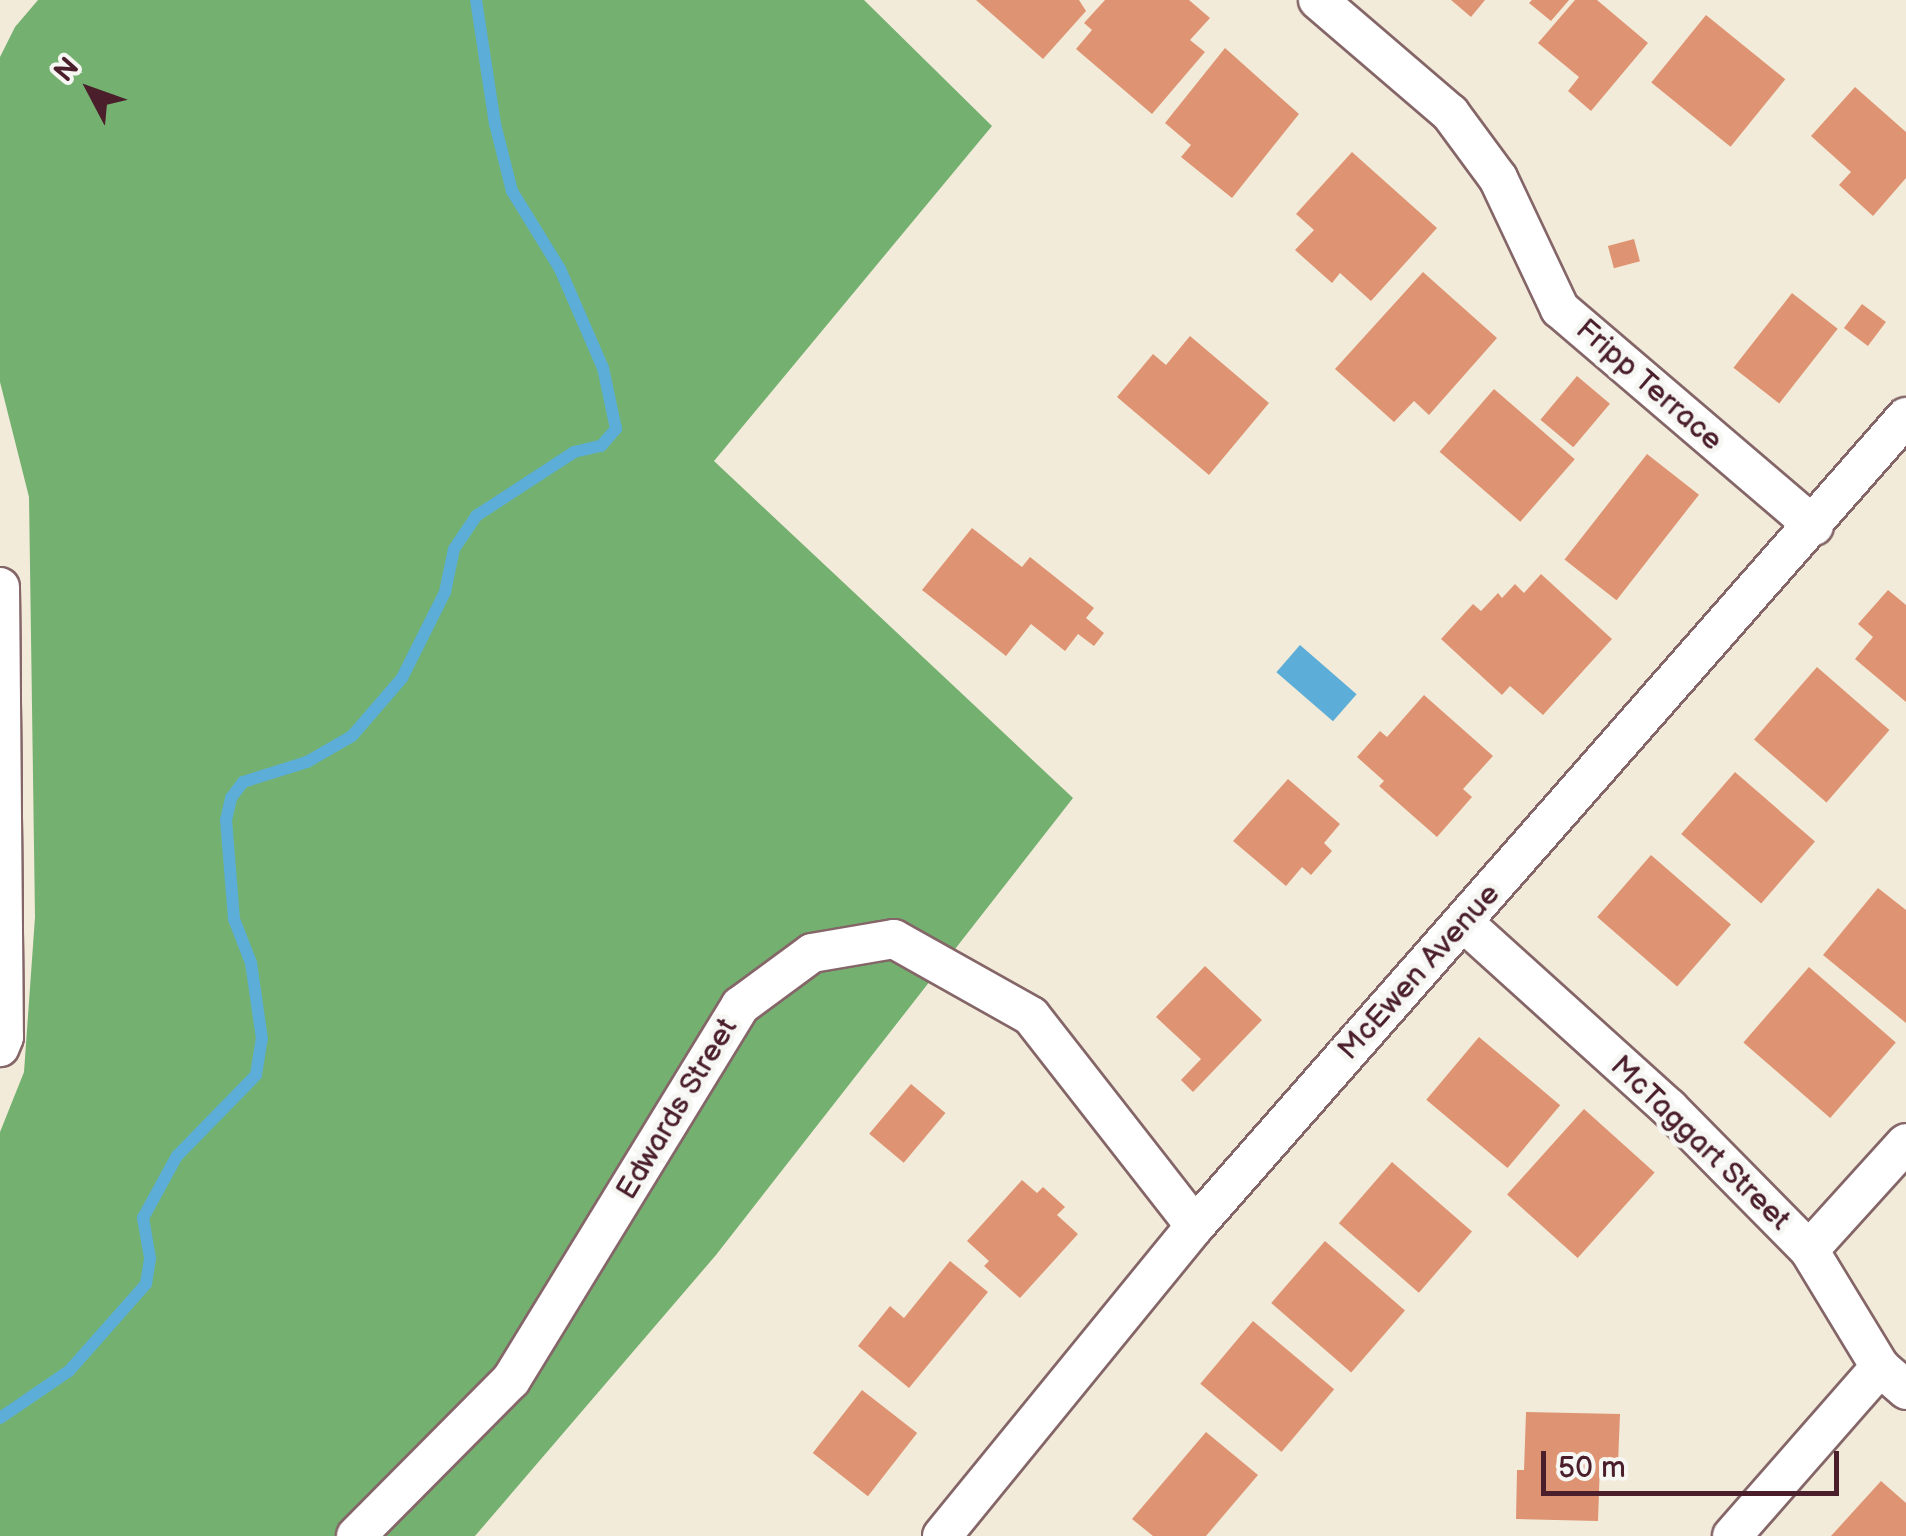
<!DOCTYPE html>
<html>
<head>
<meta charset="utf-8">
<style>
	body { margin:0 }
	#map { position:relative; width:1906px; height:1536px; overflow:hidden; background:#f3ebda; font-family:"Balsamiq Sans",sans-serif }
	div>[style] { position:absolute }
	.forest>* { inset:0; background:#74b171 }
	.water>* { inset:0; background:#5cadd7; transform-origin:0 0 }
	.stream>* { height:12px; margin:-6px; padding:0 6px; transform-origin:6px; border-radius:6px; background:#5cadd7 }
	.building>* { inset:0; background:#de9472; transform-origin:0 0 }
	.roads { filter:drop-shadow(2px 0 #856668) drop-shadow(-2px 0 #856668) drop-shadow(0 2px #856668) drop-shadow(0 -2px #856668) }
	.minor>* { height:38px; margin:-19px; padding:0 19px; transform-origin:19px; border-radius:19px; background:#fff }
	span { translate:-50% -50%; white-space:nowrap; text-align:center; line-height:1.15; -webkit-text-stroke:10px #f6f6f2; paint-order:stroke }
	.street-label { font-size:30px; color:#4a1f2b }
	.north { position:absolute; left:40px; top:40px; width:100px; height:100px; -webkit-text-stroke:8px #f6f6f2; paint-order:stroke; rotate:311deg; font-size:28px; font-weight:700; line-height:40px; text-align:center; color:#4a1f2b }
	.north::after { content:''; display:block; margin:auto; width:35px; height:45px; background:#4a1f2b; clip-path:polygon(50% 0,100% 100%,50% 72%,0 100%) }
	.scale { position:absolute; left:1541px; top:1451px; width:298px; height:45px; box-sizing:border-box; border:5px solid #4a1f2b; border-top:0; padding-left:12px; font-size:30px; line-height:35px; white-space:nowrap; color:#4a1f2b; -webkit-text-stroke:8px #f6f6f2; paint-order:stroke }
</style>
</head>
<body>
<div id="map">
	<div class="forest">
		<div style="clip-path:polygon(38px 0,864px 0,992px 126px,714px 461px,1073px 798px,716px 1255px,475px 1536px,0 1536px,0 1132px,24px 1072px,35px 917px,29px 497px,0 382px,0 57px,15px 27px)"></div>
	</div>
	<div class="water">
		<div style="left:1300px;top:645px;width:75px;height:36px;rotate:41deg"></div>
	</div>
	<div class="stream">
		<div style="left:0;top:1418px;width:83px;rotate:-34.3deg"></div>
		<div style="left:69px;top:1371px;width:116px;rotate:-48.5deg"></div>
		<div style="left:146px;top:1284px;width:26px;rotate:-81deg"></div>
		<div style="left:150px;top:1258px;width:41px;rotate:-99.9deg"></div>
		<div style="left:143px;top:1218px;width:71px;rotate:-61.3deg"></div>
		<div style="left:177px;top:1156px;width:113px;rotate:-45.7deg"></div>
		<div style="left:256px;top:1075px;width:36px;rotate:-81deg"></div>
		<div style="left:262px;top:1039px;width:77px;rotate:-98.2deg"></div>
		<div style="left:251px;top:963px;width:47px;rotate:-111.1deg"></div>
		<div style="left:234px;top:919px;width:99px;rotate:-94.6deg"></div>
		<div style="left:226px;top:820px;width:23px;rotate:-77deg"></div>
		<div style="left:231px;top:798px;width:20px;rotate:-53deg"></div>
		<div style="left:243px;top:782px;width:67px;rotate:-17.4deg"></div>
		<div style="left:307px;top:762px;width:52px;rotate:-30deg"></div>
		<div style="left:352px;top:736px;width:77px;rotate:-49.2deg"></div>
		<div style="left:402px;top:678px;width:96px;rotate:-63.4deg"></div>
		<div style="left:445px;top:592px;width:44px;rotate:-78.2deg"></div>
		<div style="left:454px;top:549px;width:40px;rotate:-56deg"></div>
		<div style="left:476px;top:516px;width:117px;rotate:-33.1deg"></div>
		<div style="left:574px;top:452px;width:28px;rotate:-13deg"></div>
		<div style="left:601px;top:446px;width:23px;rotate:-49deg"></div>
		<div style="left:616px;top:429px;width:62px;rotate:-102deg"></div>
		<div style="left:603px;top:368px;width:108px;rotate:-113.5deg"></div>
		<div style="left:560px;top:269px;width:92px;rotate:-121.6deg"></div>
		<div style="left:512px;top:191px;width:69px;rotate:-104.2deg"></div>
		<div style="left:495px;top:124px;width:125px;rotate:-98.7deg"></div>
	</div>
	<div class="building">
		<div style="clip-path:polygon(976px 0,1079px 0,1086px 11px,1043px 59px)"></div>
		<div style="clip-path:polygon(1105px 0,1189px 0,1210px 18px,1190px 40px,1205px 52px,1152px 114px,1076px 49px,1092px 30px,1084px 23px)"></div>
		<div style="clip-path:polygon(1451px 0,1485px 0,1471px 17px)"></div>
		<div style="clip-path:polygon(1532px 0,1569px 0,1551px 21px,1529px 3px)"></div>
		<div style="clip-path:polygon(1575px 0,1597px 0,1648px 43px,1591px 111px,1568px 91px,1579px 77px,1538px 43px)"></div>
		<div style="left:1706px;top:15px;width:102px;height:87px;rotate:39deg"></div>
		<div style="clip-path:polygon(1225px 48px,1299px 114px,1232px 198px,1181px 157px,1191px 145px,1165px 123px)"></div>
		<div style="clip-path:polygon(1855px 87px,1906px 132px,1906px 178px,1873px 216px,1839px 185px,1851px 172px,1811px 136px)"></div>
		<div style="clip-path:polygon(1352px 152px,1437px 228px,1371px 301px,1340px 273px,1332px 283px,1295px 250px,1314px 230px,1296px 214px)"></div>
		<div style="left:1634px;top:239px;width:23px;height:27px;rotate:75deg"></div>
		<div style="clip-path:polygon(1423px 272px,1497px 338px,1429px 415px,1414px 401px,1394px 422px,1335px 369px)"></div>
		<div style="left:1792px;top:293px;width:58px;height:95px;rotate:38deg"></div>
		<div style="left:1862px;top:304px;width:30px;height:30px;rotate:37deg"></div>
		<div style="clip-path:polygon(1190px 336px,1269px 403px,1209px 475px,1117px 397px,1153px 354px,1166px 365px)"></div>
		<div style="left:1577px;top:376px;width:43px;height:57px;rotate:40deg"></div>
		<div style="left:1494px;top:389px;width:107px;height:83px;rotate:41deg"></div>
		<div style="left:1647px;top:454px;width:66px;height:134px;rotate:38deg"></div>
		<div style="clip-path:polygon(972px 528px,1022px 567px,1030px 557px,1094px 608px,1086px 618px,1104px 633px,1094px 646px,1078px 634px,1065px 651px,1031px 624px,1006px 656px,922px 590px)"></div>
		<div style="clip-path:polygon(1541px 574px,1612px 639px,1543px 715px,1510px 686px,1502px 695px,1441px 639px,1473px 604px,1481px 611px,1498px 593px,1502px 598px,1515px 584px,1524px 593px)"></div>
		<div style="clip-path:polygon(1888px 590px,1906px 605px,1906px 702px,1855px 659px,1873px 637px,1858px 624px)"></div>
		<div style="left:1817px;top:667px;width:96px;height:96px;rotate:41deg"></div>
		<div style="clip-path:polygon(1424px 695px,1493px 756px,1463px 789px,1472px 797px,1437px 837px,1379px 786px,1384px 781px,1357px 757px,1380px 731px,1387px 737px)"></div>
		<div style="left:1735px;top:772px;width:106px;height:82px;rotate:41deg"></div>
		<div style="clip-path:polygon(1288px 779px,1340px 824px,1324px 843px,1332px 851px,1311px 875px,1302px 867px,1286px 886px,1233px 841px)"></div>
		<div style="left:1651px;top:855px;width:106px;height:82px;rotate:41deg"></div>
		<div style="clip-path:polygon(1878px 888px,1906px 910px,1906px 1023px,1823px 955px)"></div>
		<div style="clip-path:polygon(1205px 966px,1262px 1020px,1193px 1092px,1181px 1080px,1201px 1059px,1156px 1017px)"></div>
		<div style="left:1809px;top:967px;width:115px;height:100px;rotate:41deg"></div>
		<div style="left:1479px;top:1037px;width:106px;height:82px;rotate:40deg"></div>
		<div style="left:911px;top:1084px;width:45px;height:65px;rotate:40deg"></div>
		<div style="left:1584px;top:1109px;width:95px;height:115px;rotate:42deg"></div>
		<div style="left:1392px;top:1162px;width:106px;height:81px;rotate:41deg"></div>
		<div style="clip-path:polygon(1022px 1180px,1037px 1193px,1043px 1187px,1065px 1207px,1057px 1215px,1078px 1234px,1020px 1298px,984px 1266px,989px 1261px,967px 1241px)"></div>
		<div style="left:1325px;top:1241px;width:106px;height:82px;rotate:41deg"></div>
		<div style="clip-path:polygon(950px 1261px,988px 1292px,909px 1388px,858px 1346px,890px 1306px,904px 1318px)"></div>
		<div style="left:1253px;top:1321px;width:106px;height:82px;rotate:40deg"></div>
		<div style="left:862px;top:1390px;width:70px;height:80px;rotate:38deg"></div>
		<div style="clip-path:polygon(1526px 1412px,1620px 1414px,1618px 1464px,1600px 1464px,1598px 1521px,1516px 1519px,1517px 1470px,1524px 1470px)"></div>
		<div style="clip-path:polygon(1206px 1432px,1258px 1475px,1206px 1536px,1153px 1536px,1132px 1519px)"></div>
		<div style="clip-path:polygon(1881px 1481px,1906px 1503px,1906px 1536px,1831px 1536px)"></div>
	</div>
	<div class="roads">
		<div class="minor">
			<div style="left:1318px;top:0;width:174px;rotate:40.6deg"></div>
			<div style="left:1450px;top:113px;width:81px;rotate:53.6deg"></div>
			<div style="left:1498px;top:178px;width:145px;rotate:64.7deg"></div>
			<div style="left:1560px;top:309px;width:334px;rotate:40.5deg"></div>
			<div style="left:0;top:587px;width:450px;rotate:89.5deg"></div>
			<div style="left:4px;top:1037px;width:11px;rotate:112deg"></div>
			<div style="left:1463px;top:922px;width:278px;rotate:42.1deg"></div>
			<div style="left:1669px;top:1108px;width:199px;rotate:45.4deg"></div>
			<div style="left:1809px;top:1250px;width:137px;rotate:58.7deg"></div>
			<div style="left:1880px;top:1367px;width:35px;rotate:41deg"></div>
			<div style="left:1809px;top:1250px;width:144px;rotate:-47.8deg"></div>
			<div style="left:356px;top:1536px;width:220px;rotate:-45.2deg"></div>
			<div style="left:511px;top:1380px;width:439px;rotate:-58.5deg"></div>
			<div style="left:740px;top:1006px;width:89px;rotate:-36.4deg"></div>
			<div style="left:812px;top:953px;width:83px;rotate:-9.7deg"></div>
			<div style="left:894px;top:939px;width:157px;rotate:29.3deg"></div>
			<div style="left:1031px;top:1016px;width:266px;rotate:52deg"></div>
			<div style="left:942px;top:1536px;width:400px;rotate:-50.8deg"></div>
			<div style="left:1195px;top:1226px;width:1077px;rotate:-48.69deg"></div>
			<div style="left:1732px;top:1536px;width:225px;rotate:-48.8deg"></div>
		</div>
	</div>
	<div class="street-label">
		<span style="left:1649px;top:385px;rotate:41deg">Fripp Terrace</span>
		<span style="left:1419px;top:972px;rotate:-48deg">McEwen Avenue</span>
		<span style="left:677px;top:1109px;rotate:-59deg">Edwards Street</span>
		<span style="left:1700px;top:1143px;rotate:44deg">McTaggart Street</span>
	</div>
	<div class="north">N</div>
	<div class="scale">50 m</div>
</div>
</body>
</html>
